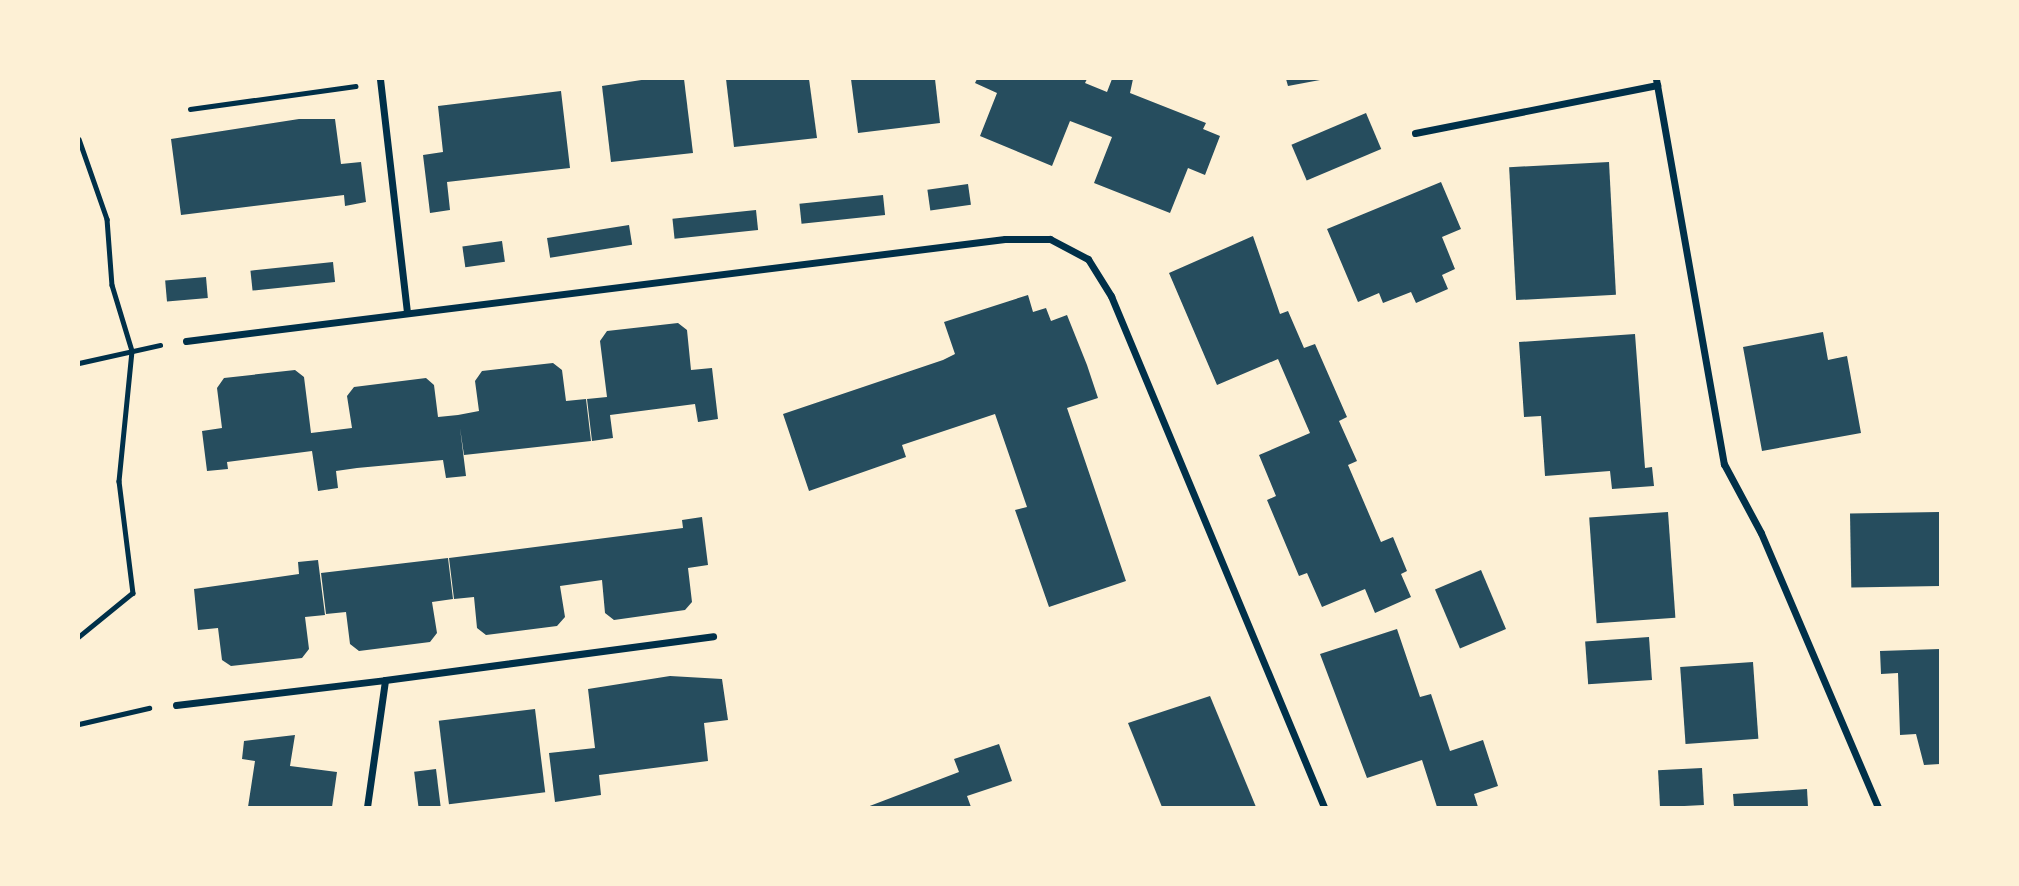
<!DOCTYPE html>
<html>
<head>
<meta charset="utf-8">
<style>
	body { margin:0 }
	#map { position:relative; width:2019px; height:886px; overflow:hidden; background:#fdf0d5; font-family:Lato,sans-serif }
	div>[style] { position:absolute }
	.building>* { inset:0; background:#264d5e; transform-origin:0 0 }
	.path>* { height:4.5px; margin:-2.25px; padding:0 2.25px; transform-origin:2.25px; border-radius:2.25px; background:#003049 }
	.minor>* { height:7px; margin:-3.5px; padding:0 3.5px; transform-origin:3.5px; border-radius:3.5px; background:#003049 }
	span { translate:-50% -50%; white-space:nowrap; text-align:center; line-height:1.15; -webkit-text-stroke:6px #fdf0d5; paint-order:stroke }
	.frame { position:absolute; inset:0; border:80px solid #fdf0d5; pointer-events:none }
</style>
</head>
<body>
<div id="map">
	<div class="building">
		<div style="clip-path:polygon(648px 79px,684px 79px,693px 153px,611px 162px,602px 86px)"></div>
		<div style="clip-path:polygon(726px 79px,809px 79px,817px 138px,734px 147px)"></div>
		<div style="clip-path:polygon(851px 79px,935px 79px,940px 123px,858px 133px)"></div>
		<div style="clip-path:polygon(977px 79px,1087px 79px,1085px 83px,1107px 92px,1112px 79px,1133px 79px,1130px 93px,1206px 123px,1203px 129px,1220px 136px,1205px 175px,1188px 168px,1170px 213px,1094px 183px,1112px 137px,1070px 121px,1052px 166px,980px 136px,997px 93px,975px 83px)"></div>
		<div style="clip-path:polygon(1286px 79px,1320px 79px,1320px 80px,1288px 86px)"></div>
		<div style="clip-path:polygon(561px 91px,570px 168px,447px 182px,450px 210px,430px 213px,423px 155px,443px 152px,438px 106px)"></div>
		<div style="left:1366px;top:113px;width:39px;height:81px;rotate:67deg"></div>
		<div style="clip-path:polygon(299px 119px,335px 119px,341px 164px,361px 162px,366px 202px,345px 206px,344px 195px,181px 215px,171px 139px)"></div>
		<div style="left:1609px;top:162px;width:133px;height:100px;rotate:87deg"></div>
		<div style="clip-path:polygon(1441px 182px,1461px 229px,1442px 237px,1455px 269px,1442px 275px,1448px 289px,1416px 303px,1411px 292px,1383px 303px,1379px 293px,1358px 302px,1327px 229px)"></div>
		<div style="left:968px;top:184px;width:21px;height:41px;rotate:82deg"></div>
		<div style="left:883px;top:195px;width:20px;height:84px;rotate:84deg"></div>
		<div style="left:756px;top:210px;width:20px;height:84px;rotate:84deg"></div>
		<div style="left:629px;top:225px;width:20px;height:83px;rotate:81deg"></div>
		<div style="clip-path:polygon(1253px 236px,1280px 314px,1288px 311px,1304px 348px,1315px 344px,1347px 417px,1339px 421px,1357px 461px,1348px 465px,1381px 542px,1393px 537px,1407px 571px,1401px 574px,1411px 597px,1375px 613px,1365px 589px,1322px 607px,1307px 573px,1299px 576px,1267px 500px,1276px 496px,1259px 455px,1310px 433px,1278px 359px,1217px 385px,1169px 273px)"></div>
		<div style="left:502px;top:241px;width:21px;height:40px;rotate:82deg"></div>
		<div style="left:333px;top:262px;width:20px;height:83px;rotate:84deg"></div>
		<div style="left:206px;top:277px;width:21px;height:41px;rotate:85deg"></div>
		<div style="clip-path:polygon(1028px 295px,1033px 312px,1046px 308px,1051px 321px,1067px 315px,1087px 365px,1098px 398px,1067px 408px,1126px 581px,1049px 607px,1015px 510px,1027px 507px,995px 414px,902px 445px,906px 457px,809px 491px,783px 414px,943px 360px,955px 354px,944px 322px)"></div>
		<div style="clip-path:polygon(678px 323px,687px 330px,691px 370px,712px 368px,718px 419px,698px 422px,695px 404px,610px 415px,613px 438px,592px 441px,587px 399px,607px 397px,600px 341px,607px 331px)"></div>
		<div style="clip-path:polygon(1823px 332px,1828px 360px,1847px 356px,1861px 433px,1762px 451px,1743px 347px)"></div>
		<div style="clip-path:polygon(1635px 334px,1645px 468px,1652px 467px,1654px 486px,1612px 489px,1610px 471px,1545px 476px,1541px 416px,1524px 417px,1519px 342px)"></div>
		<div style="clip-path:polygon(553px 363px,562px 370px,566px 401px,586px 399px,591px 441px,464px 455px,460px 428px,466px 476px,446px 478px,443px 460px,357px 468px,336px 471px,338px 488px,318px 491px,312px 451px,227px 462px,228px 469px,207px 471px,202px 431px,222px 428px,217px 388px,224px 378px,295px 370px,304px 377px,311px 433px,352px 428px,347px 396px,354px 387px,426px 378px,434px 385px,438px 417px,458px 415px,479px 411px,475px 381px,482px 371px)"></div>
		<div style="left:1668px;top:512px;width:106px;height:79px;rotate:86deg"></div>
		<div style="left:1939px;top:512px;width:74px;height:89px;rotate:89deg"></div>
		<div style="clip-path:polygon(702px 517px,708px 565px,688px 568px,692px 602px,685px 610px,614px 620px,605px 613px,602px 580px,560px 586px,565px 617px,557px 626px,486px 635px,477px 628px,474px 597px,454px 599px,449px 558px,683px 528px,682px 520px)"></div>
		<div style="clip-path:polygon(448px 558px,453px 599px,432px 602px,437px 633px,430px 642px,359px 651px,350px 644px,346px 612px,326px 614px,321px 573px)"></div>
		<div style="clip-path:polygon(318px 560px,325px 615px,305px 617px,309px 649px,302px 658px,231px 666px,222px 660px,218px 628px,198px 630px,194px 589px,299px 574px,298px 562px)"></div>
		<div style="left:1481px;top:570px;width:64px;height:50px;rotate:67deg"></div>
		<div style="clip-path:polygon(1397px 629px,1420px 697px,1431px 694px,1450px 751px,1483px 740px,1498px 786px,1474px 794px,1478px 807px,1437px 807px,1422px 760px,1367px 778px,1320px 654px)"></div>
		<div style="left:1649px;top:637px;width:43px;height:64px;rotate:86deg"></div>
		<div style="clip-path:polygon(1940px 649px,1940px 764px,1924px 765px,1916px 734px,1900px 735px,1898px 673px,1881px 674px,1880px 651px)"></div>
		<div style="left:1753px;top:662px;width:77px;height:73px;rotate:86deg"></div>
		<div style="clip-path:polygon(670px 676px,722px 679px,728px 720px,704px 723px,708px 761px,599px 775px,601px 795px,555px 802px,549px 753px,595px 748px,588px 689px)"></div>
		<div style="clip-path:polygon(1210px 696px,1256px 807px,1162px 807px,1128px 723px)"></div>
		<div style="left:535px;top:709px;width:84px;height:97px;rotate:83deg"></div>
		<div style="clip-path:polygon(295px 735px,290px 766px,337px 772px,332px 807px,248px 807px,255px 761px,242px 759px,244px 741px)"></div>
		<div style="clip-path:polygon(999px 744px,1012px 781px,967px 796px,971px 807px,867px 807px,959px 772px,954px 759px)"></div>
		<div style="left:1702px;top:768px;width:37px;height:44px;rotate:87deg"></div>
		<div style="left:436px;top:769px;width:38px;height:22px;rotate:83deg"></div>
		<div style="clip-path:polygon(1807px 789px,1808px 807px,1734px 807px,1733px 794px)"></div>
	</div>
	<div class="path">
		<div style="left:190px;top:109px;width:167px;rotate:-7.9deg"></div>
		<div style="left:79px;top:139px;width:85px;rotate:70.7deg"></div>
		<div style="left:107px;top:219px;width:66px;rotate:85.7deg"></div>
		<div style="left:112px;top:285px;width:69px;rotate:73.1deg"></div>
		<div style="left:132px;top:351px;width:131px;rotate:95.7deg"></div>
		<div style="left:119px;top:481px;width:113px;rotate:82.9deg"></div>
		<div style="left:133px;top:593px;width:70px;rotate:140.8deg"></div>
		<div style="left:79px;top:363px;width:83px;rotate:-12.5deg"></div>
		<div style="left:79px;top:724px;width:72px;rotate:-12.9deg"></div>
	</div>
	<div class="minor">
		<div style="left:380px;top:79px;width:235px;rotate:83.4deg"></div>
		<div style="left:1656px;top:79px;width:391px;rotate:80deg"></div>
		<div style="left:1724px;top:464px;width:78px;rotate:61.8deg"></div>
		<div style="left:1761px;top:533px;width:298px;rotate:66.9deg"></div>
		<div style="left:1415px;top:133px;width:247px;rotate:-11.2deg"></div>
		<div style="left:186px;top:341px;width:825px;rotate:-7.1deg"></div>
		<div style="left:1005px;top:239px;width:45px"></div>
		<div style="left:1050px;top:239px;width:43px;rotate:27.8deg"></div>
		<div style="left:1088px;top:259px;width:44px;rotate:58.1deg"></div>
		<div style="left:1111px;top:296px;width:554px;rotate:67.37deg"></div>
		<div style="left:176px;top:705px;width:210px;rotate:-6.8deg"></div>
		<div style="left:367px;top:807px;width:128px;rotate:-81.9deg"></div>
		<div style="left:385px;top:680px;width:331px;rotate:-7.6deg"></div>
	</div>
	<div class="frame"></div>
</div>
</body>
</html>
